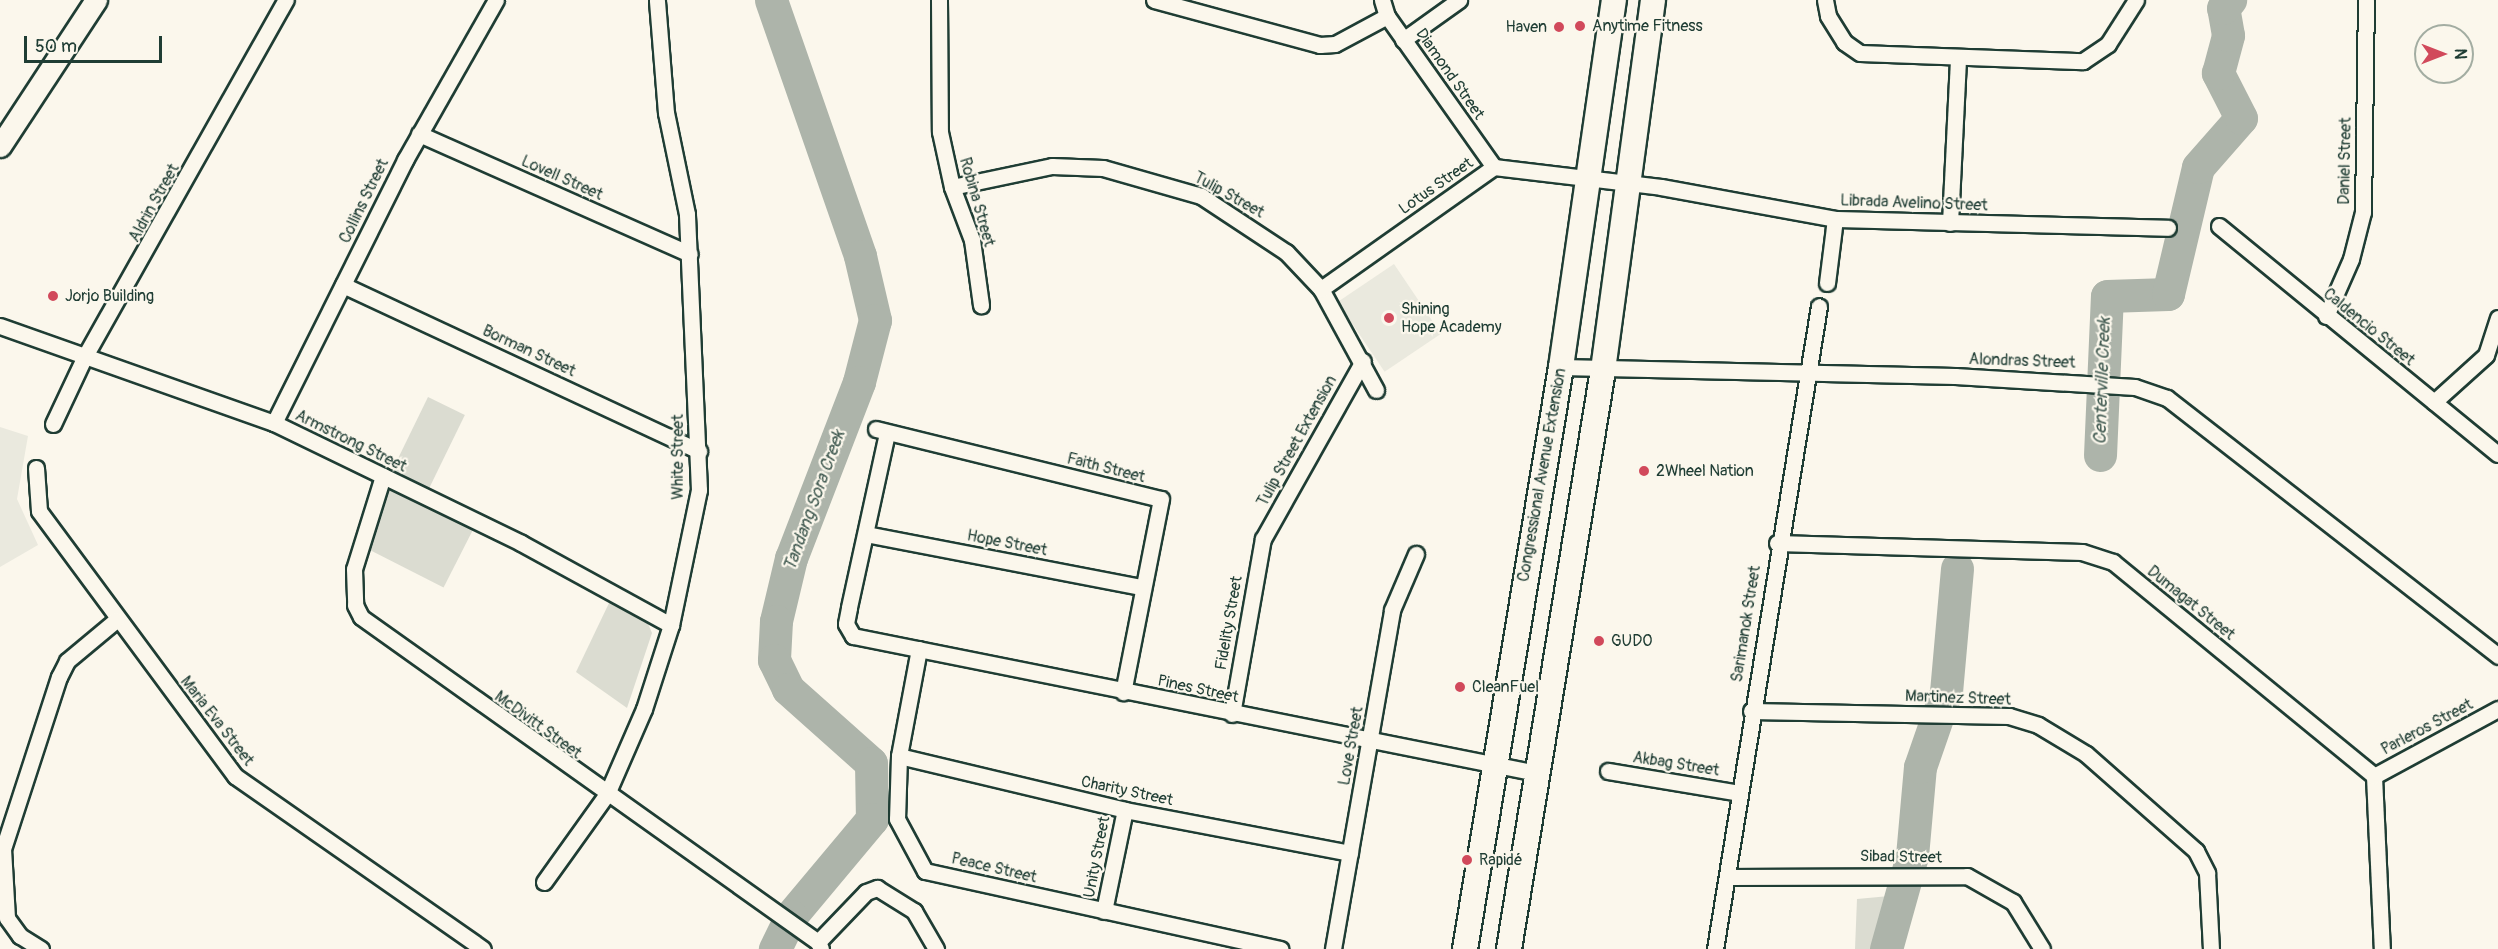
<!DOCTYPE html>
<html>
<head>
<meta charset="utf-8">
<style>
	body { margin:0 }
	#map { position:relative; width:2498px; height:949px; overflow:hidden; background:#fbf7ec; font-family:Pangolin,sans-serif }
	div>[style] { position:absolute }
	.built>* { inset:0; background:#eae9de; transform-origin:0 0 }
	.green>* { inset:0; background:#dbdcd1; transform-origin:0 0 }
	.river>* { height:33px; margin:-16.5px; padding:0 16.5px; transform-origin:16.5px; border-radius:16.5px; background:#adb4aa }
	.roads { filter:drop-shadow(2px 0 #1f3d34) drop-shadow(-2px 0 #1f3d34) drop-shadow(0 2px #1f3d34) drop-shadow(0 -2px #1f3d34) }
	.minor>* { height:15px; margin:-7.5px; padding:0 7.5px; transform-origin:7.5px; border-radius:7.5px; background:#fbf7ec }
	.secondary>* { height:21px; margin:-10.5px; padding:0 10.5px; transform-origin:10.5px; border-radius:10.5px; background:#fbf7ec }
	.primary>* { height:24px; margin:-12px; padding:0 12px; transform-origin:12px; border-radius:12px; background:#fbf7ec }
	.dots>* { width:16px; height:16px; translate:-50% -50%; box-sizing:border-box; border:3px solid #fbf7ec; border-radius:50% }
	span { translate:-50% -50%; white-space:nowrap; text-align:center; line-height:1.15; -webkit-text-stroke:4.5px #fbf7ec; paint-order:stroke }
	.poi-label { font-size:16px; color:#1f3d34 }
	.left { translate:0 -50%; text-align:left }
	.right { translate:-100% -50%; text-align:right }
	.street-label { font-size:16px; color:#1f3d34 }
	.water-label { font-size:18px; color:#425b52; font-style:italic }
	.north { position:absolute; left:2414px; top:24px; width:60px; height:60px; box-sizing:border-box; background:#fbf7ec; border:2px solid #a3ada2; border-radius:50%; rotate:90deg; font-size:16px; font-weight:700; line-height:24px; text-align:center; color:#1f3d34 }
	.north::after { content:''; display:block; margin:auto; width:21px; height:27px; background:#d1495b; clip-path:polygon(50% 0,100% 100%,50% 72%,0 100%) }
	.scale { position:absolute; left:24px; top:36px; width:138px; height:27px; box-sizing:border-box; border:3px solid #1f3d34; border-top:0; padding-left:8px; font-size:18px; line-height:21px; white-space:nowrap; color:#1f3d34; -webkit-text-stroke:4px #fbf7ec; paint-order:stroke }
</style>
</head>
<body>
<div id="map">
	<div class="built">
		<div style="left:1394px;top:264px;width:84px;height:68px;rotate:56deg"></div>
		<div style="clip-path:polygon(0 427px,28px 436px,17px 499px,38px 545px,0 567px)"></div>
	</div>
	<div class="green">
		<div style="left:428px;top:397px;width:41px;height:89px;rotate:26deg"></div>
		<div style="left:384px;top:482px;width:101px;height:67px;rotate:27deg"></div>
		<div style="clip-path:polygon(610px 601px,646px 619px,652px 633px,627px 708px,576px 672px)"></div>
		<div style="clip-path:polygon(1911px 894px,1897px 949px,1855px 949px,1857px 899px)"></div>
	</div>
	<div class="river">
		<div style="left:771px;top:0;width:271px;rotate:70.8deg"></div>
		<div style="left:860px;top:256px;width:66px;rotate:76.8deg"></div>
		<div style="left:875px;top:320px;width:64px;rotate:104.5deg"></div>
		<div style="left:859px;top:382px;width:189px;rotate:111.1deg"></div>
		<div style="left:791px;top:558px;width:65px;rotate:103.4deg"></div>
		<div style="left:776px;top:621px;width:39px;rotate:93deg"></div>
		<div style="left:774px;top:660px;width:32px;rotate:64deg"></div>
		<div style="left:788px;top:689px;width:111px;rotate:41.7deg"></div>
		<div style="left:871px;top:763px;width:56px;rotate:89deg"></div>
		<div style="left:872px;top:819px;width:126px;rotate:129.9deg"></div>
		<div style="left:791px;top:916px;width:37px;rotate:116deg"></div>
		<div style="left:2100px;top:455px;width:159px;rotate:-87.5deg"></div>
		<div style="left:2107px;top:296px;width:61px;rotate:-1.9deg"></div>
		<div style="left:2168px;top:294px;width:130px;rotate:-76.7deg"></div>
		<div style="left:2198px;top:167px;width:65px;rotate:-48.7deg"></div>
		<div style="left:2241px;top:118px;width:51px;rotate:-117.1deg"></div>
		<div style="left:2218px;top:73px;width:39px;rotate:-75deg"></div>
		<div style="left:2228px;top:35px;width:27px;rotate:-100deg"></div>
		<div style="left:2223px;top:8px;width:11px;rotate:-49deg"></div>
		<div style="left:1886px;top:949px;width:97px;rotate:-74.4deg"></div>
		<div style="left:1912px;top:856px;width:89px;rotate:-84.9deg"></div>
		<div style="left:1920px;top:767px;width:79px;rotate:-70.9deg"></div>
		<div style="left:1946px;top:692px;width:124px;rotate:-84.9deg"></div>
	</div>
	<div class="roads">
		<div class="minor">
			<div style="left:939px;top:0;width:132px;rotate:89.6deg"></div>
			<div style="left:940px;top:132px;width:56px;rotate:77.7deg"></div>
			<div style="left:952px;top:187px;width:57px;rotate:69.3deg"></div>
			<div style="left:972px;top:240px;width:66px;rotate:82.1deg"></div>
			<div style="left:1154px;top:0;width:172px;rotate:15.2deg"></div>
			<div style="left:1320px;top:45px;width:15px;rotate:-4deg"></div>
			<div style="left:1335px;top:44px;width:59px;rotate:-28.3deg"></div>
			<div style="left:1382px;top:0;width:17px;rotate:73deg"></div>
			<div style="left:1387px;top:16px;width:185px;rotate:54.7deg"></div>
			<div style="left:1825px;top:0;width:16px;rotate:79deg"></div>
			<div style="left:1828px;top:16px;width:31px;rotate:58deg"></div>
			<div style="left:1844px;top:42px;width:19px;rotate:35deg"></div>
			<div style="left:1860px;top:53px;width:223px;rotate:2.1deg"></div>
			<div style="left:2083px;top:61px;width:30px;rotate:-34deg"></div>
			<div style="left:2108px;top:44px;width:52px;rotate:-57.5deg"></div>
			<div style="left:1403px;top:40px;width:69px;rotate:-35.5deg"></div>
			<div style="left:419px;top:134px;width:296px;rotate:23.9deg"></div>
			<div style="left:952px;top:187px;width:102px;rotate:-11.9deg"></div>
			<div style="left:1052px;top:166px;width:51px;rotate:2.2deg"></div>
			<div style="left:1103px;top:168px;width:102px;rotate:15.9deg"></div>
			<div style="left:1201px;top:196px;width:102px;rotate:33.4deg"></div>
			<div style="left:1286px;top:252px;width:51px;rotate:46.6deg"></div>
			<div style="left:1321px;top:289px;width:115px;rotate:61.4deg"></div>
			<div style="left:1950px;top:223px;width:166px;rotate:-87.2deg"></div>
			<div style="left:2219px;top:226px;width:360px;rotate:39.3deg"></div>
			<div style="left:1827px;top:283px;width:64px;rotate:-82.9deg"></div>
			<div style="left:343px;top:285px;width:393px;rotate:25deg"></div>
			<div style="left:1321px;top:289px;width:212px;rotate:-35.2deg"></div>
			<div style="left:1494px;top:167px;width:168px;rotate:6.8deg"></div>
			<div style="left:1661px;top:187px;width:177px;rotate:10.4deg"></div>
			<div style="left:1835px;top:219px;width:333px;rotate:1.5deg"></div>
			<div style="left:2326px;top:316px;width:62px;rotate:-66.3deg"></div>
			<div style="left:2351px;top:259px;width:49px;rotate:-75.7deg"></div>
			<div style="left:2363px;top:212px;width:212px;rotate:-89.2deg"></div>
			<div style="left:0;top:326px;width:291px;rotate:19.5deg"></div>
			<div style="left:274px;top:423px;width:275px;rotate:25.9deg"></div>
			<div style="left:521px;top:543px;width:171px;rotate:28.7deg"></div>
			<div style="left:1561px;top:367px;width:394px;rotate:1.3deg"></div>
			<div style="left:1955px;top:376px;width:180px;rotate:3.5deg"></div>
			<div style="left:2135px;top:387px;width:34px;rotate:19deg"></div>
			<div style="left:2167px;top:398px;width:420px;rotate:37.9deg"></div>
			<div style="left:2434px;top:402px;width:70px;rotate:-42.1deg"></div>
			<div style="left:2486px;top:355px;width:39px;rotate:-72deg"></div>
			<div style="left:274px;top:423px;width:294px;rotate:-63.5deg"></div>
			<div style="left:405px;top:160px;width:184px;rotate:-60.4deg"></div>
			<div style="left:53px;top:424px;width:75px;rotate:-64.8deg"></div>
			<div style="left:85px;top:356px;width:409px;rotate:-60.6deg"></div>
			<div style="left:876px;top:429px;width:293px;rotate:13.8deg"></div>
			<div style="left:1161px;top:499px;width:197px;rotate:101.1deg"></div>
			<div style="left:887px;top:433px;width:179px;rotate:102.3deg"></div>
			<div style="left:849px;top:608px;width:16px;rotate:101deg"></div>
			<div style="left:846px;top:624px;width:14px;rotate:60deg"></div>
			<div style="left:853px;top:636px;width:698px;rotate:11.33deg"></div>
			<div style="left:36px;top:468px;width:43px;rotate:86deg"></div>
			<div style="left:39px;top:511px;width:330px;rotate:53.5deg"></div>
			<div style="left:235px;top:776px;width:302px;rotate:34.9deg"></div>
			<div style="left:383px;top:476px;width:97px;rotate:107.3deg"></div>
			<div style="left:354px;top:569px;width:36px;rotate:88deg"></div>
			<div style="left:355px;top:605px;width:13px;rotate:63deg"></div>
			<div style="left:361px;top:617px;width:561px;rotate:35.42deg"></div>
			<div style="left:866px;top:534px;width:281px;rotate:10.9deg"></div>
			<div style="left:1777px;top:543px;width:305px;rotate:1.7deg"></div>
			<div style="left:2082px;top:552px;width:33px;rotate:18deg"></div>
			<div style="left:2113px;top:562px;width:338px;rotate:39.3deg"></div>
			<div style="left:2374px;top:776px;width:173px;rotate:87.4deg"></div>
			<div style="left:919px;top:649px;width:109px;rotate:100.6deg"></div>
			<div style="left:899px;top:756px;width:63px;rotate:91.8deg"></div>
			<div style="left:897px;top:819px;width:59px;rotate:61.7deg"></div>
			<div style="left:925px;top:871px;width:364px;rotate:12.4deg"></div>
			<div style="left:1751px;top:711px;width:258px;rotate:1.1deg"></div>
			<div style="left:2009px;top:716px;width:30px;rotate:17deg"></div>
			<div style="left:2038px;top:725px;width:56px;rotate:31.1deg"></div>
			<div style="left:2086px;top:754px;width:147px;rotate:41.4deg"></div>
			<div style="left:2196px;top:851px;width:25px;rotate:63deg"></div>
			<div style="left:2207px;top:873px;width:76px;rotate:87deg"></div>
			<div style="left:1232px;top:714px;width:178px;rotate:-80deg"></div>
			<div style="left:1263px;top:539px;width:204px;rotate:-60.7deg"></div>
			<div style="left:899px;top:756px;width:232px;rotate:13.4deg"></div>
			<div style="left:1125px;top:810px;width:229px;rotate:10.8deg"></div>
			<div style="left:1608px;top:771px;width:133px;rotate:9.5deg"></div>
			<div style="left:2374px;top:776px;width:141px;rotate:-28.4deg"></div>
			<div style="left:1727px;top:877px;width:240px;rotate:-0.2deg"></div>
			<div style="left:1967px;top:876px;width:53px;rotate:29.5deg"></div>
			<div style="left:2013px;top:902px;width:55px;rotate:58.3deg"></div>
			<div style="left:544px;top:882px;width:108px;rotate:-54.4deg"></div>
			<div style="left:607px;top:794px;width:93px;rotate:-66.5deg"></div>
			<div style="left:644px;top:709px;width:88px;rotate:-72.2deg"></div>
			<div style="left:671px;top:625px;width:138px;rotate:-78.3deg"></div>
			<div style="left:699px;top:490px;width:276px;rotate:-92.5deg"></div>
			<div style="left:687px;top:214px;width:103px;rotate:-101.7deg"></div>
			<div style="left:666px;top:113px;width:113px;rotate:-94.6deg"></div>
			<div style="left:1104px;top:911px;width:103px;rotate:-78.3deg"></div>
			<div style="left:41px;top:949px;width:25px;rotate:-148deg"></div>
			<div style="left:20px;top:936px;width:22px;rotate:-126deg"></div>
			<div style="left:7px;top:918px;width:69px;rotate:-93.3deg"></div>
			<div style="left:3px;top:849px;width:181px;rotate:-72deg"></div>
			<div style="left:59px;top:677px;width:18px;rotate:-63deg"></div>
			<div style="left:67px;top:661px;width:64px;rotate:-39.9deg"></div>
			<div style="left:821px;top:949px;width:8px;rotate:-113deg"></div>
			<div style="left:818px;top:942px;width:69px;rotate:-46.2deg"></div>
			<div style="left:866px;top:892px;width:12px;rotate:-20deg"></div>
			<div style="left:877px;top:888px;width:44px;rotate:31.9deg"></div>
			<div style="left:914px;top:911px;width:44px;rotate:59.9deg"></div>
			<div style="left:1333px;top:949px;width:344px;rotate:-80.1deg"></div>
			<div style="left:1392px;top:610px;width:61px;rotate:-66.8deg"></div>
			<div style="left:1715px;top:949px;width:651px;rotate:-80.81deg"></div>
		</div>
		<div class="secondary">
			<div style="left:0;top:146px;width:175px;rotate:-56.7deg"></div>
		</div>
		<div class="primary">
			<div style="left:1465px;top:949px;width:590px;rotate:-80.63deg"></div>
			<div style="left:1561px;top:367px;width:371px;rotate:-81.8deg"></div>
			<div style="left:1509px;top:949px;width:587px;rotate:-80.78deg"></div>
			<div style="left:1603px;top:370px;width:373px;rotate:-82.3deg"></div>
		</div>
	</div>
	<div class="dots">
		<div style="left:1580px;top:26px;background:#d1495b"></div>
		<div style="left:1559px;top:27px;background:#d1495b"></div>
		<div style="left:53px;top:296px;background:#d1495b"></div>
		<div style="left:1389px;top:318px;background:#d1495b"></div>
		<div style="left:1644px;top:471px;background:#d1495b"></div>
		<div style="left:1599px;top:641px;background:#d1495b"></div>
		<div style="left:1460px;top:687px;background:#d1495b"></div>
		<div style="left:1467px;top:860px;background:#d1495b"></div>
	</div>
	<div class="poi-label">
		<span class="left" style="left:1592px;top:26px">Anytime Fitness</span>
		<span class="right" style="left:1547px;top:27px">Haven</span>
		<span class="left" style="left:65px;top:296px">Jorjo Building</span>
		<span class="left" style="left:1401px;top:318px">Shining<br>Hope Academy</span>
		<span class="left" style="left:1656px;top:471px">2Wheel Nation</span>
		<span class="left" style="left:1611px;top:641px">GUDO</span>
		<span class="left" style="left:1472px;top:687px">CleanFuel</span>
		<span class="left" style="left:1479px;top:860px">Rapidé</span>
	</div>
	<div class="street-label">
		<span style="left:1450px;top:74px;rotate:55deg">Diamond Street</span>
		<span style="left:2345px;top:161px;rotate:-89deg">Daniel Street</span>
		<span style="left:562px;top:178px;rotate:24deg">Lovell Street</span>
		<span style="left:1436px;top:186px;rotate:-35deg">Lotus Street</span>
		<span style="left:1229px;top:195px;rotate:29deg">Tulip Street</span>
		<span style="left:364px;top:201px;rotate:-64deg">Collins Street</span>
		<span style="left:977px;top:202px;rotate:74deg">Robina Street</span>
		<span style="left:154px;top:203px;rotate:-61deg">Aldrin Street</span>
		<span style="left:1914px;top:203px;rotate:2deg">Librada Avelino Street</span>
		<span style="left:2369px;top:327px;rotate:39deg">Caldencio Street</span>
		<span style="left:529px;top:351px;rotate:25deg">Borman Street</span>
		<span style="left:2022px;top:361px;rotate:2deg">Alondras Street</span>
		<span style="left:351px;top:441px;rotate:26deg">Armstrong Street</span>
		<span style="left:1297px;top:441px;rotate:-61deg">Tulip Street Extension</span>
		<span style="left:678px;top:457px;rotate:-90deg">White Street</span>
		<span style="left:1106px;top:468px;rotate:14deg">Faith Street</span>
		<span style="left:1542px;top:475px;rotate:-80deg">Congressional Avenue Extension</span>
		<span style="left:1007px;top:543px;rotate:11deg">Hope Street</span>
		<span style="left:2191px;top:603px;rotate:39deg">Dumagat Street</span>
		<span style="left:1229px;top:623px;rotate:-80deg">Fidelity Street</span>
		<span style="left:1746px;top:624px;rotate:-81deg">Sarimanok Street</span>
		<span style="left:1198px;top:689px;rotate:12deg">Pines Street</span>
		<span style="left:1958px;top:698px;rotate:2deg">Martinez Street</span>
		<span style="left:217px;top:721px;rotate:52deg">Maria Eva Street</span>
		<span style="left:538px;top:725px;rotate:36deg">McDivitt Street</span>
		<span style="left:2427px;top:727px;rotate:-28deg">Parleros Street</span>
		<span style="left:1351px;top:746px;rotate:-80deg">Love Street</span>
		<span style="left:1676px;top:764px;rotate:9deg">Akbag Street</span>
		<span style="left:1127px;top:791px;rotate:12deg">Charity Street</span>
		<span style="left:1097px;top:857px;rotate:-79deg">Unity Street</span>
		<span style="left:1901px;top:857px;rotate:1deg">Sibad Street</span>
		<span style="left:994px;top:868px;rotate:13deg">Peace Street</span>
	</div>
	<div class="water-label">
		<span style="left:2103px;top:381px;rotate:-88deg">Centerville Creek</span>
		<span style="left:815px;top:501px;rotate:-70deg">Tandang Sora Creek</span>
	</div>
	<div class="north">N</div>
	<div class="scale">50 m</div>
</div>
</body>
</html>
